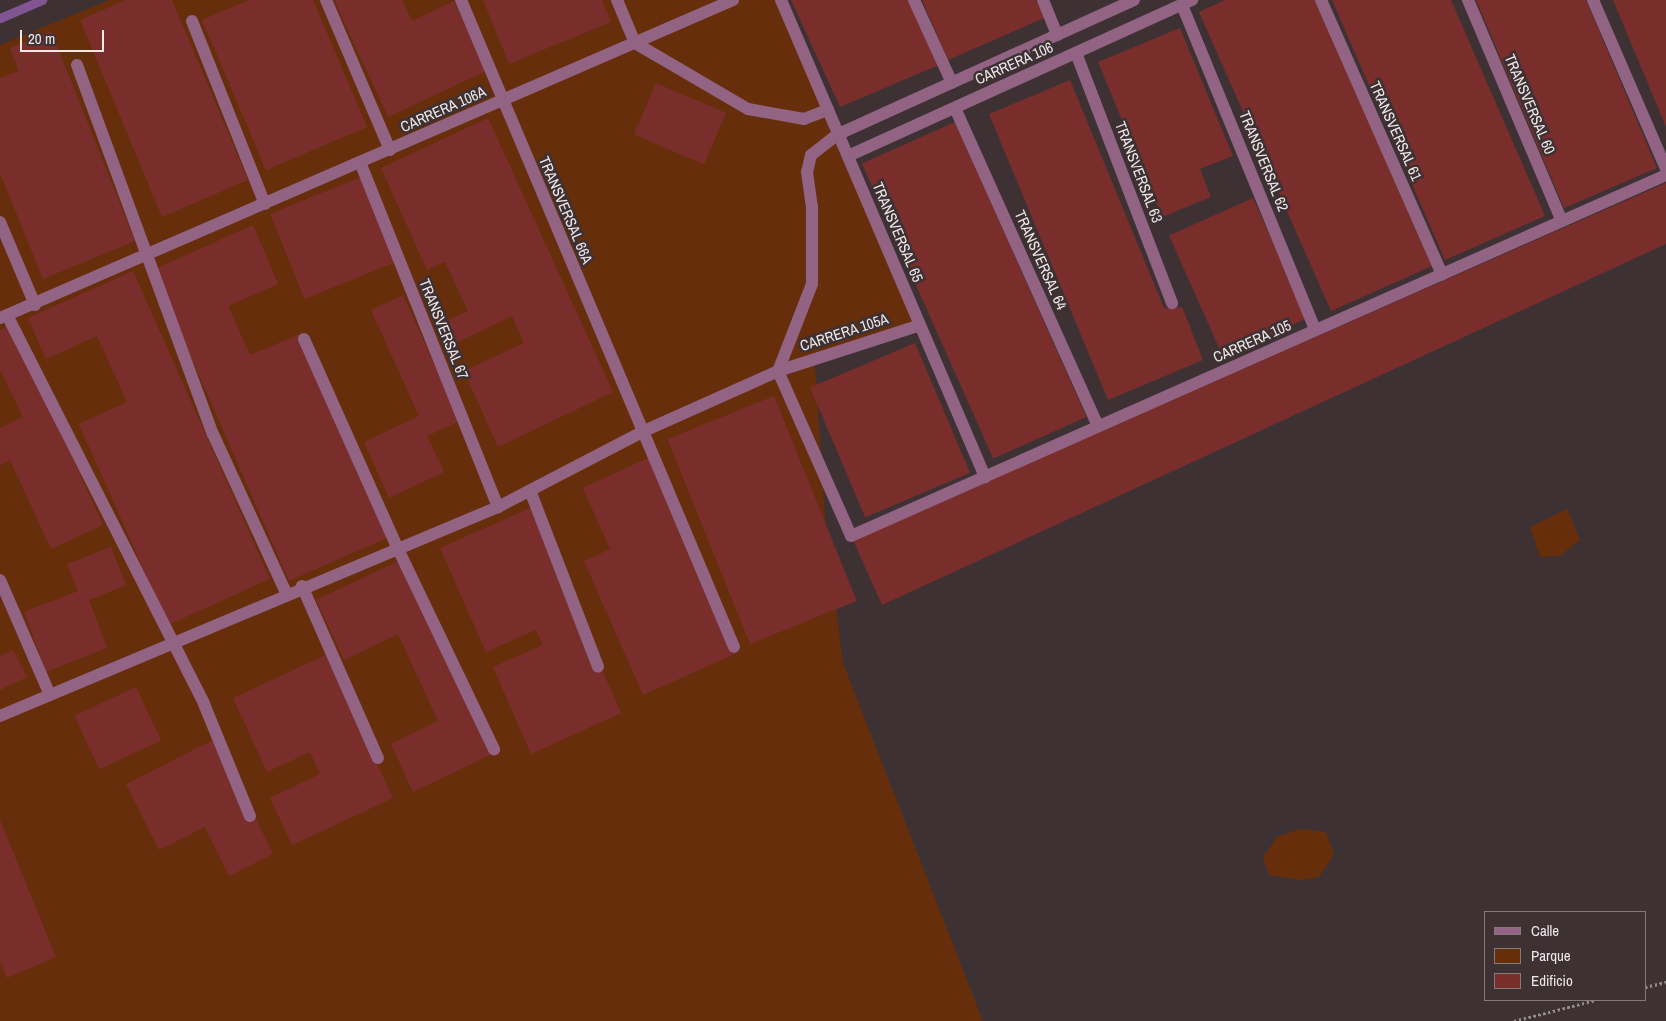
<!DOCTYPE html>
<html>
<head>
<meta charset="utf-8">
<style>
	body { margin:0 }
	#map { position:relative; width:1666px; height:1021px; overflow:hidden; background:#3d3134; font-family:"Archivo Narrow",sans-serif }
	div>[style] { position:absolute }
	.green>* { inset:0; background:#672e0b }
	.stream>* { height:9px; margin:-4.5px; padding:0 4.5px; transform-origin:4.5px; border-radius:4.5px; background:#815492 }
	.building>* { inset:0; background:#7a2e2c; transform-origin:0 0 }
	.path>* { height:3px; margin-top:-1.5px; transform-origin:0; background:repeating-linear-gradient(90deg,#958c8e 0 2.5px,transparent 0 5px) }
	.minor>* { height:12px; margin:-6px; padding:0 6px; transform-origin:6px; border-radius:6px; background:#926383 }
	span { translate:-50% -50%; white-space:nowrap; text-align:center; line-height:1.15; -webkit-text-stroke:5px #3d3134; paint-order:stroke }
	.street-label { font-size:15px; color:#eee7e8 }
	.legend { position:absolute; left:1484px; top:911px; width:162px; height:90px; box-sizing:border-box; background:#3d3134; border:1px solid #847a7c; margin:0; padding:6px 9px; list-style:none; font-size:15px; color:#eee7e8 }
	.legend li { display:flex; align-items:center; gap:10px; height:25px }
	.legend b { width:25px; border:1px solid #847a7c }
	.scale { position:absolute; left:20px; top:30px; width:84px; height:22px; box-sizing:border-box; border:2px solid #eee7e8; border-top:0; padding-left:6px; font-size:15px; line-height:18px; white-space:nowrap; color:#eee7e8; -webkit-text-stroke:4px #3d3134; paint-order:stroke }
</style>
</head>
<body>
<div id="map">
	<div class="green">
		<div style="clip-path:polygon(109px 0,778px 0,914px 323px,815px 365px,826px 530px,843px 663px,983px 1021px,0 1021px,0 45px)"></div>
		<div style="clip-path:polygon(1567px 509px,1580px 540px,1560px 556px,1540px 557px,1530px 527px)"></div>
		<div style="clip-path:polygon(1301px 829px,1326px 832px,1334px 855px,1319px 877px,1301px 880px,1269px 875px,1263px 857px,1278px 836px)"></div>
	</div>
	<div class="stream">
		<div style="left:0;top:18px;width:46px;rotate:-23.2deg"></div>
	</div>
	<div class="building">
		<div style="clip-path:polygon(126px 0,172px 0,248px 180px,162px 217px,80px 20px)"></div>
		<div style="clip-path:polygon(249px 0,313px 0,367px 127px,266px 170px,202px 20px)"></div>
		<div style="clip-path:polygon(334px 0,402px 0,412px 21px,454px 1px,486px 71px,388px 117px)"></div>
		<div style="clip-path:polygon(483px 0,602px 0,611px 22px,509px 64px)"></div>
		<div style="clip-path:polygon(791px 0,909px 0,939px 65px,840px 107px)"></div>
		<div style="clip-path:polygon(922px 0,1036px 0,1044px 18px,948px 60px)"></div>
		<div style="clip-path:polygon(1225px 0,1315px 0,1432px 266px,1331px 311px,1199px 12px)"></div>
		<div style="clip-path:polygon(1332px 0,1451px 0,1545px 216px,1445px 260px)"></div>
		<div style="clip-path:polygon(1476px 0,1586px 0,1657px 168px,1564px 208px)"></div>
		<div style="clip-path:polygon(1613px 0,1666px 0,1666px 127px)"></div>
		<div style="clip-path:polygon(1180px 28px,1233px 156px,1200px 169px,1211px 197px,1162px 217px,1098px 62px)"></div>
		<div style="clip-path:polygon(51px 31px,135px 241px,43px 279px,0 173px,0 78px,19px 71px,10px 48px)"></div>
		<div style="clip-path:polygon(1070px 80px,1164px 308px,1182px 307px,1203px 360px,1108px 400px,989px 114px)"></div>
		<div style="left:656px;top:83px;width:76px;height:56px;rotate:23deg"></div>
		<div style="clip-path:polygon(488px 118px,613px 392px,498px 447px,464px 371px,524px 343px,512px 316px,456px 343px,446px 321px,468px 311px,445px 262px,427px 270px,381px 168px)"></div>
		<div style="left:955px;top:122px;width:323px;height:102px;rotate:66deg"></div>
		<div style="left:361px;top:177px;width:92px;height:98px;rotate:68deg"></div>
		<div style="clip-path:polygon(1666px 183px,1666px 244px,882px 605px,853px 540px)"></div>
		<div style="left:1253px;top:198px;width:132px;height:92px;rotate:66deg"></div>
		<div style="clip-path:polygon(253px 225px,278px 284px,228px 306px,250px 355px,300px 334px,389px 537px,289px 581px,153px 270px)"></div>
		<div style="clip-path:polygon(133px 271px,270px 579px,168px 625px,79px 424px,127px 402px,97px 336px,46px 359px,28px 318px)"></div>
		<div style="clip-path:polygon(403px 295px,460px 421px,427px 436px,444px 472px,389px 498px,364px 442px,419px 416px,371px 310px)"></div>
		<div style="clip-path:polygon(11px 325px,103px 525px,51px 549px,10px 460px,0 465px,0 428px,23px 417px,0 370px,0 330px)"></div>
		<div style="left:915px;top:343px;width:141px;height:114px;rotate:67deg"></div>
		<div style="left:774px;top:396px;width:221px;height:115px;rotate:68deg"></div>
		<div style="clip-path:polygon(650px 457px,737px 653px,643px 695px,584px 561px,610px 549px,583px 488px)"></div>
		<div style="clip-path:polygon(530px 508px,621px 713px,531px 754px,493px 667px,543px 645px,536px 630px,486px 652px,440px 548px)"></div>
		<div style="clip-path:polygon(111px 547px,126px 585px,89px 600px,107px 648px,46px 672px,24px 612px,78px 591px,67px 564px)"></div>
		<div style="clip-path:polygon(407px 557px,498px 751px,413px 792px,391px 744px,438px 721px,398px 634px,344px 660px,316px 600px)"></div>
		<div style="clip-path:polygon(13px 650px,27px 677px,0 690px,0 656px)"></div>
		<div style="clip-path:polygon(326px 655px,393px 798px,292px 845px,270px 798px,320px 774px,310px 752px,267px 772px,233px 698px)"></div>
		<div style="left:136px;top:687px;width:59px;height:68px;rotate:65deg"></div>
		<div style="clip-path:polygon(217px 738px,273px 854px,229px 876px,205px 827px,159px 850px,126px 784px)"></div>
		<div style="clip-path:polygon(0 820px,56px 957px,7px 978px,0 961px)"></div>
	</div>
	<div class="path">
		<div style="left:1645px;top:987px;width:22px;rotate:-13deg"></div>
		<div style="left:1514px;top:1021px;width:85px;rotate:-14.4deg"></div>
	</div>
	<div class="minor">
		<div style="left:326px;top:0;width:163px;rotate:66.9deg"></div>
		<div style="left:461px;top:0;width:702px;rotate:67.12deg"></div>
		<div style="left:617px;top:0;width:47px;rotate:67.3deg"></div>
		<div style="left:635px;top:43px;width:131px;rotate:30.3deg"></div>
		<div style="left:748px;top:109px;width:57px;rotate:10.1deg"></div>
		<div style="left:804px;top:119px;width:26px;rotate:-21deg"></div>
		<div style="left:781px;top:0;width:519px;rotate:66.84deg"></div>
		<div style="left:914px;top:0;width:91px;rotate:65.4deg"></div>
		<div style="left:1043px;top:0;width:38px;rotate:68deg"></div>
		<div style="left:1134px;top:0;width:325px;rotate:155.6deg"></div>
		<div style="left:838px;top:134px;width:34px;rotate:142deg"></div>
		<div style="left:811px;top:155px;width:17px;rotate:103deg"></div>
		<div style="left:807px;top:172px;width:34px;rotate:82deg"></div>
		<div style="left:812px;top:206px;width:78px;rotate:90deg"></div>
		<div style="left:812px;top:284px;width:93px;rotate:111.3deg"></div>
		<div style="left:778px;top:371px;width:180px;rotate:66.1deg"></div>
		<div style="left:851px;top:536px;width:891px;rotate:-23.89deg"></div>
		<div style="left:1321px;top:0;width:300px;rotate:66.2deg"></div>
		<div style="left:1468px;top:0;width:240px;rotate:67deg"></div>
		<div style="left:1593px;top:0;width:184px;rotate:66.6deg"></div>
		<div style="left:1182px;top:5px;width:351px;rotate:67.7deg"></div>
		<div style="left:192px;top:21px;width:197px;rotate:68.3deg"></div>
		<div style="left:1076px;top:53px;width:268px;rotate:69deg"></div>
		<div style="left:77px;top:65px;width:393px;rotate:69.8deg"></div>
		<div style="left:213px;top:434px;width:175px;rotate:65.3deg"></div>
		<div style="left:955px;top:108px;width:349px;rotate:65.8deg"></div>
		<div style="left:848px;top:156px;width:378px;rotate:-24.4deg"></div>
		<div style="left:360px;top:162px;width:372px;rotate:68.2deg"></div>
		<div style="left:0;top:222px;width:90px;rotate:67.1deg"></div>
		<div style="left:7px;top:315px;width:436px;rotate:63.1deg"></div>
		<div style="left:204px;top:704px;width:121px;rotate:67.7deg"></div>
		<div style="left:0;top:318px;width:799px;rotate:-23.45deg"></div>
		<div style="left:304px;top:339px;width:232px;rotate:65.9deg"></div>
		<div style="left:399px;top:551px;width:220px;rotate:64.4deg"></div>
		<div style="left:531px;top:493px;width:186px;rotate:68.9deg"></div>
		<div style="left:0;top:580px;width:125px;rotate:66.5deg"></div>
		<div style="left:302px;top:586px;width:188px;rotate:66.2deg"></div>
		<div style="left:0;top:716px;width:540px;rotate:-22.77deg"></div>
		<div style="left:498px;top:507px;width:165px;rotate:-27.5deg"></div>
		<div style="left:644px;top:431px;width:147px;rotate:-24.1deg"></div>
		<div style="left:778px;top:371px;width:149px;rotate:-17.9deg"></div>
	</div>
	<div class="street-label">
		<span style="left:1014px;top:63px;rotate:-24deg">CARRERA 106</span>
		<span style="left:1530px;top:104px;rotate:67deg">TRANSVERSAL 60</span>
		<span style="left:443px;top:109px;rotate:-24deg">CARRERA 106A</span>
		<span style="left:1396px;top:131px;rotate:66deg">TRANSVERSAL 61</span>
		<span style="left:1264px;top:161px;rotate:68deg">TRANSVERSAL 62</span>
		<span style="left:1139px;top:172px;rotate:69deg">TRANSVERSAL 63</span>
		<span style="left:566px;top:210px;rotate:67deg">TRANSVERSAL 66A</span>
		<span style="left:898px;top:232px;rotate:67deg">TRANSVERSAL 65</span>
		<span style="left:1041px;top:260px;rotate:66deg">TRANSVERSAL 64</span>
		<span style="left:444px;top:329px;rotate:68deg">TRANSVERSAL 67</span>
		<span style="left:844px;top:332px;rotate:-18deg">CARRERA 105A</span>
		<span style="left:1252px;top:341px;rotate:-24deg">CARRERA 105</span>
	</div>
	<ul class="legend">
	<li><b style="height:6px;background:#926383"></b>Calle</li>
	<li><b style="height:14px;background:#672e0b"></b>Parque</li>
	<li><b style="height:14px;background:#7a2e2c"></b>Edificio</li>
	</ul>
	<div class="scale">20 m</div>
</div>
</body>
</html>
